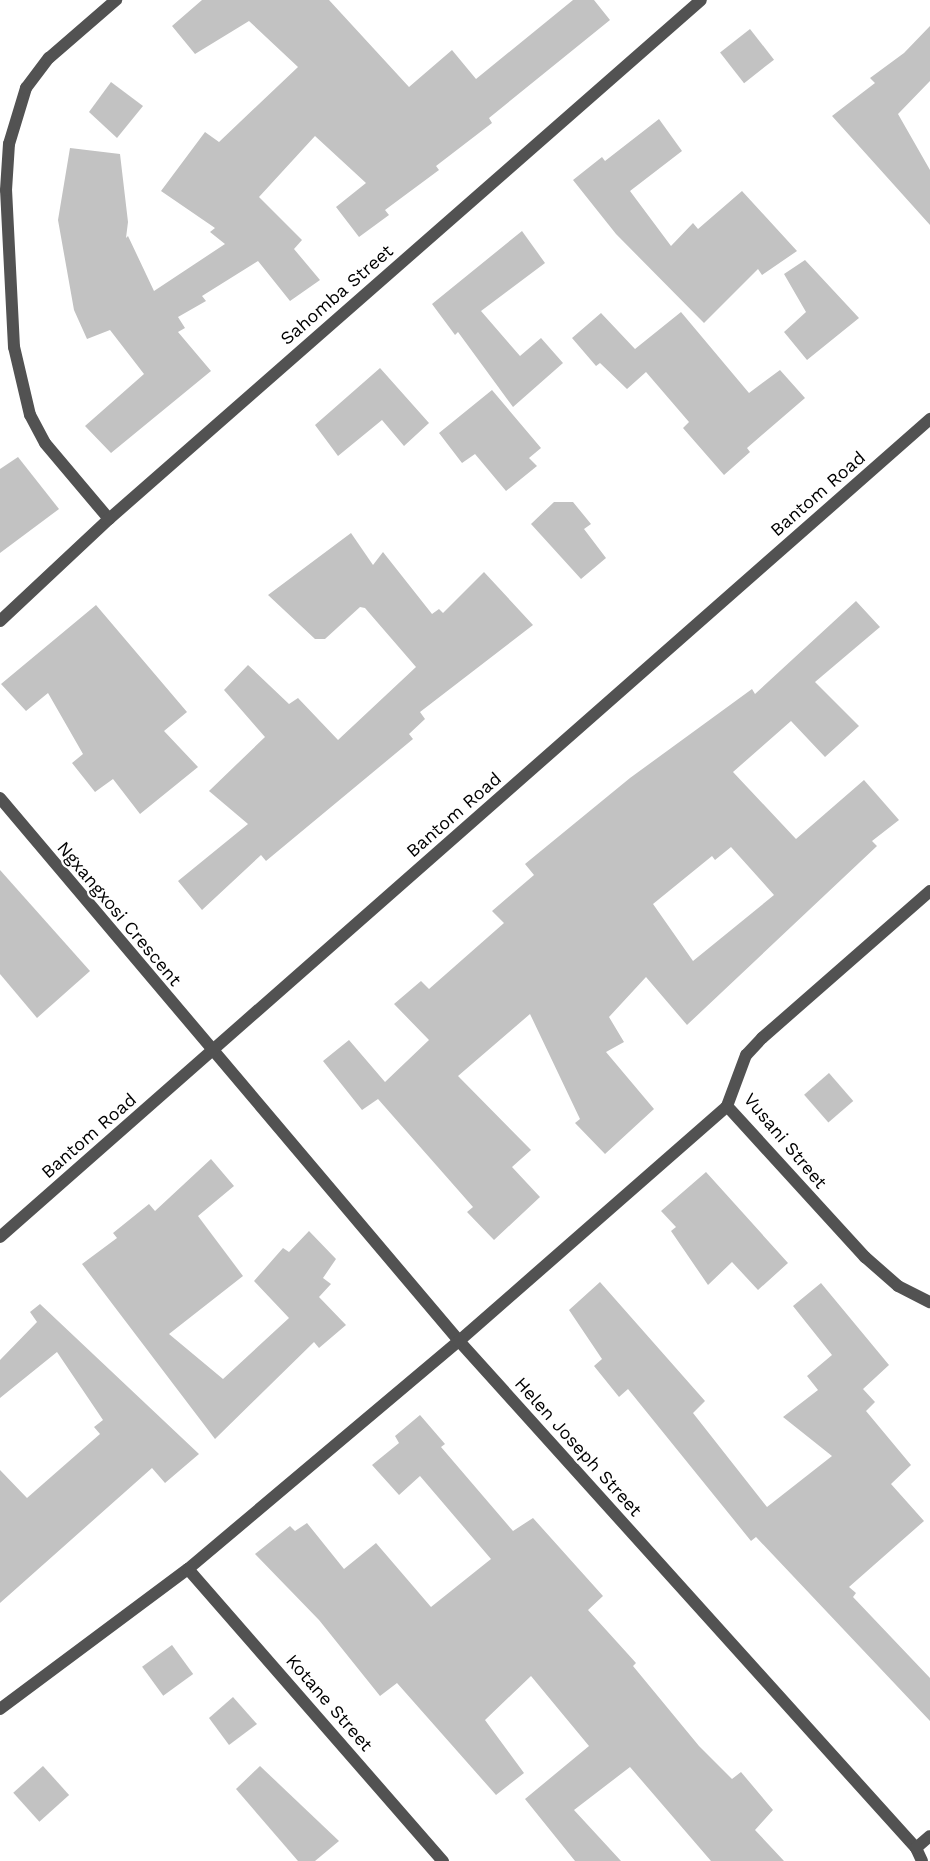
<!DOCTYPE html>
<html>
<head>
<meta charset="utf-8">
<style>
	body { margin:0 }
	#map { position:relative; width:930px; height:1861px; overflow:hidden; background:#fff; font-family:"Work Sans",sans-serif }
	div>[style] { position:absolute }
	.building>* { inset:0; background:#c2c2c2; transform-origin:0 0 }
	.minor>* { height:12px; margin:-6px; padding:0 6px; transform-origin:6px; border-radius:6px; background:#525252 }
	span { translate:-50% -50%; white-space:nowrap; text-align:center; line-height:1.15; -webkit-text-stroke:4.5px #fff; paint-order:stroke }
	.street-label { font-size:18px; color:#000 }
</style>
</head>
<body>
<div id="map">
	<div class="building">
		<div style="clip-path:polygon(202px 0,329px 0,409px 87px,452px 50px,476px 79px,573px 0,594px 0,610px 20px,489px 118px,492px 123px,436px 166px,439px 170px,385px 210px,389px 215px,359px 237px,336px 207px,366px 183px,315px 136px,259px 197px,302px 240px,294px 249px,320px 280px,290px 301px,258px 261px,202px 296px,206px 301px,178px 317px,185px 328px,178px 332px,211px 371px,111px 453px,85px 426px,144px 374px,110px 330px,87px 339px,74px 310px,58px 220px,70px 148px,120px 154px,128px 222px,126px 238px,128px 236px,154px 291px,225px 244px,210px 232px,215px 228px,161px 191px,205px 132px,219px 142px,298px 67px,249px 21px,195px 54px,172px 26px)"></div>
		<div style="clip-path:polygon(930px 26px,930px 81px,898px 114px,930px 170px,930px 225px,832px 116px,875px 83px,870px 78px,904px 53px)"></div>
		<div style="left:750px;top:29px;width:39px;height:38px;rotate:52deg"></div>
		<div style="clip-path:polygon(111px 82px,143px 106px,117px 138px,89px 112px)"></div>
		<div style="clip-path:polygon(659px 119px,682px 151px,630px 191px,671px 246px,693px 223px,698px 229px,742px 191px,797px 251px,762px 275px,758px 269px,704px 323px,616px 234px,573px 180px,602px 157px,605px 161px)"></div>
		<div style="clip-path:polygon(522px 231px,545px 263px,481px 311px,520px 356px,541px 338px,563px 363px,513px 407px,458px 332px,455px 335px,432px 304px)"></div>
		<div style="clip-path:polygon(805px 260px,859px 318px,807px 360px,784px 332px,806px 312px,784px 274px)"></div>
		<div style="clip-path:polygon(681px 312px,749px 393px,780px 370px,805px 398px,747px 448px,750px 452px,724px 475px,683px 428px,689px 422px,646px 372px,627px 389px,600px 363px,596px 366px,572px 338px,601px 313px,635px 349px)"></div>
		<div style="clip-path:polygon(380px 368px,429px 423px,404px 446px,382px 420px,338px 456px,315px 425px)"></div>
		<div style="clip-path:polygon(492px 390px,541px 448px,529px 458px,537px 466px,506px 491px,475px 454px,462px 463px,439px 433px)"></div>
		<div style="clip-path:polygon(18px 457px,59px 509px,0 553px,0 469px)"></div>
		<div style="clip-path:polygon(554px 502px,573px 502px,591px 524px,584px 529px,606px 558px,581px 579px,531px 524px)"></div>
		<div style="clip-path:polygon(351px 533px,373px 565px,383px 552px,432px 614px,439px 609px,443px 613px,484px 572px,533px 625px,420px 712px,425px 719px,409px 734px,413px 739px,266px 861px,261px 855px,202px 910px,178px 881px,248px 824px,209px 791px,265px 737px,224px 690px,248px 665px,289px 704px,298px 698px,338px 740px,416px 667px,365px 608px,360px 607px,325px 639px,315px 639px,268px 595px)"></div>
		<div style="clip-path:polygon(evenodd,856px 601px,880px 627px,815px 682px,859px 726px,825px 757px,791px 721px,733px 772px,796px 839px,864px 780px,899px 820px,872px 841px,877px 846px,687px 1025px,646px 977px,609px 1017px,624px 1042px,606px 1052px,654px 1109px,605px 1154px,575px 1123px,580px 1119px,530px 1014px,458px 1076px,531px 1150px,512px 1167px,540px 1197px,494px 1240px,467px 1212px,473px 1207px,378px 1099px,362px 1110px,323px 1061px,349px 1040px,385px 1082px,429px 1040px,394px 1004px,421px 981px,429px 989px,504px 923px,492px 911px,534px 875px,525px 864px,630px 778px,752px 689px,755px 694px,856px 601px,731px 847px,774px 895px,693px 961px,653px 904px,712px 856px,715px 860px,731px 847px)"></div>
		<div style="clip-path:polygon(96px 605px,187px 712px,164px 731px,198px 767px,140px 814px,113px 779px,95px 792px,72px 763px,83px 754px,48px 693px,26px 711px,1px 684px)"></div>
		<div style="clip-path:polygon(0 870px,90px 971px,37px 1018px,0 974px)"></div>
		<div style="left:829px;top:1073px;width:37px;height:33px;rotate:49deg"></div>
		<div style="clip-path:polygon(211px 1159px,234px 1186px,198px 1216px,243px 1276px,169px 1334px,223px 1379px,289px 1318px,254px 1281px,283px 1248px,289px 1252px,309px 1231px,336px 1259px,323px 1278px,331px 1284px,319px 1297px,346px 1325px,319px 1348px,314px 1342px,215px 1439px,82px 1264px,117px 1238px,113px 1233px,149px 1204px,155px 1211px)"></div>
		<div style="clip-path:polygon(706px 1172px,788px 1263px,758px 1290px,732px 1262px,708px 1285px,671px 1231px,676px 1227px,661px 1211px)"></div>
		<div style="clip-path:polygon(600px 1282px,705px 1401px,693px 1413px,767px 1507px,832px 1456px,783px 1417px,818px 1390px,807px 1376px,832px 1355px,793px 1306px,821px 1283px,889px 1365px,863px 1389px,875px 1402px,866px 1411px,911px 1465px,891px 1484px,924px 1521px,849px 1587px,856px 1593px,853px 1597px,930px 1678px,930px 1721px,756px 1537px,751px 1541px,628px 1389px,619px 1397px,594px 1366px,602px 1359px,569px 1310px)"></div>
		<div style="clip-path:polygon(40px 1304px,199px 1454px,165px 1483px,152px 1468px,0 1603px,0 1470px,27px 1498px,100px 1434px,94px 1427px,103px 1420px,57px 1352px,0 1398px,0 1360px,37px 1322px,30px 1312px)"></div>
		<div style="clip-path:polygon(420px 1415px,445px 1444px,441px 1447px,513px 1531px,533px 1518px,603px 1596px,588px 1610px,636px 1663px,633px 1666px,699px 1746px,732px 1779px,741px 1772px,773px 1810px,755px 1830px,784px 1861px,711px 1861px,630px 1767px,574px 1810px,621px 1861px,575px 1861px,525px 1799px,589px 1746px,531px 1676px,485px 1720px,524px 1773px,496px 1795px,397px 1683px,380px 1696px,319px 1620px,255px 1554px,290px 1526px,295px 1531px,307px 1523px,344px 1569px,376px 1543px,431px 1607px,491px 1559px,420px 1476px,399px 1495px,372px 1465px,399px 1443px,395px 1436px)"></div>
		<div style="left:172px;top:1645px;width:36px;height:37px;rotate:54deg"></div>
		<div style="clip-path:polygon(233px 1697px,257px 1724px,229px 1745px,209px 1718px)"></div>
		<div style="left:43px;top:1766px;width:39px;height:40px;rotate:48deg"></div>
		<div style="clip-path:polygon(260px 1766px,339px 1841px,315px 1861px,298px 1861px,236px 1789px)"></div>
	</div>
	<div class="minor">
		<div style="left:109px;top:519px;width:99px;rotate:-130.1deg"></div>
		<div style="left:45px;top:443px;width:32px;rotate:-118deg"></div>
		<div style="left:30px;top:415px;width:70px;rotate:-103.2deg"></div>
		<div style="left:14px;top:347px;width:157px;rotate:-92.9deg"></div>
		<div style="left:6px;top:190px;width:46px;rotate:-86.3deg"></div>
		<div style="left:9px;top:144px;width:59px;rotate:-73.1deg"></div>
		<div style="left:26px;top:88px;width:38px;rotate:-53deg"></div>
		<div style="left:49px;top:58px;width:89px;rotate:-40.9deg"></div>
		<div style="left:0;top:621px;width:149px;rotate:-43.1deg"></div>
		<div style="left:109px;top:519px;width:787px;rotate:-41.24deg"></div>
		<div style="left:0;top:798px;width:711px;rotate:49.79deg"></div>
		<div style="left:459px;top:1341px;width:683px;rotate:47.97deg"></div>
		<div style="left:916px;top:1848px;width:14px;rotate:65deg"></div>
		<div style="left:930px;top:891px;width:223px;rotate:138.8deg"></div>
		<div style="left:762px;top:1038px;width:23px;rotate:133deg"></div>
		<div style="left:746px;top:1055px;width:54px;rotate:110.4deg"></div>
		<div style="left:727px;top:1106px;width:205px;rotate:47.6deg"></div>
		<div style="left:865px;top:1257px;width:44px;rotate:41.3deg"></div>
		<div style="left:898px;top:1286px;width:36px;rotate:27deg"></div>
		<div style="left:0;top:1237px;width:1239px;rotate:-41.33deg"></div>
		<div style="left:188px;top:1569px;width:388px;rotate:48.9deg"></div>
		<div style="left:0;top:1709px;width:234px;rotate:-36.7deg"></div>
		<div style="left:188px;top:1569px;width:354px;rotate:-40.1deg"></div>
		<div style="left:459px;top:1341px;width:356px;rotate:-41.2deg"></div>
		<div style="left:916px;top:1848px;width:18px;rotate:-41deg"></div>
	</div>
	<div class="street-label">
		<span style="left:337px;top:295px;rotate:-41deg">Sahomba Street</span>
		<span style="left:818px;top:494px;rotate:-41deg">Bantom Road</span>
		<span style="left:454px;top:815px;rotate:-41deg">Bantom Road</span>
		<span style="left:119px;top:914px;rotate:50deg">Ngxangxosi Crescent</span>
		<span style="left:89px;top:1136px;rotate:-41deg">Bantom Road</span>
		<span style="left:785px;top:1141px;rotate:50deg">Vusani Street</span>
		<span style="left:578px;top:1447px;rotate:48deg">Helen Joseph Street</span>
		<span style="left:329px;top:1703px;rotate:49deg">Kotane Street</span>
	</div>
</div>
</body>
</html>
